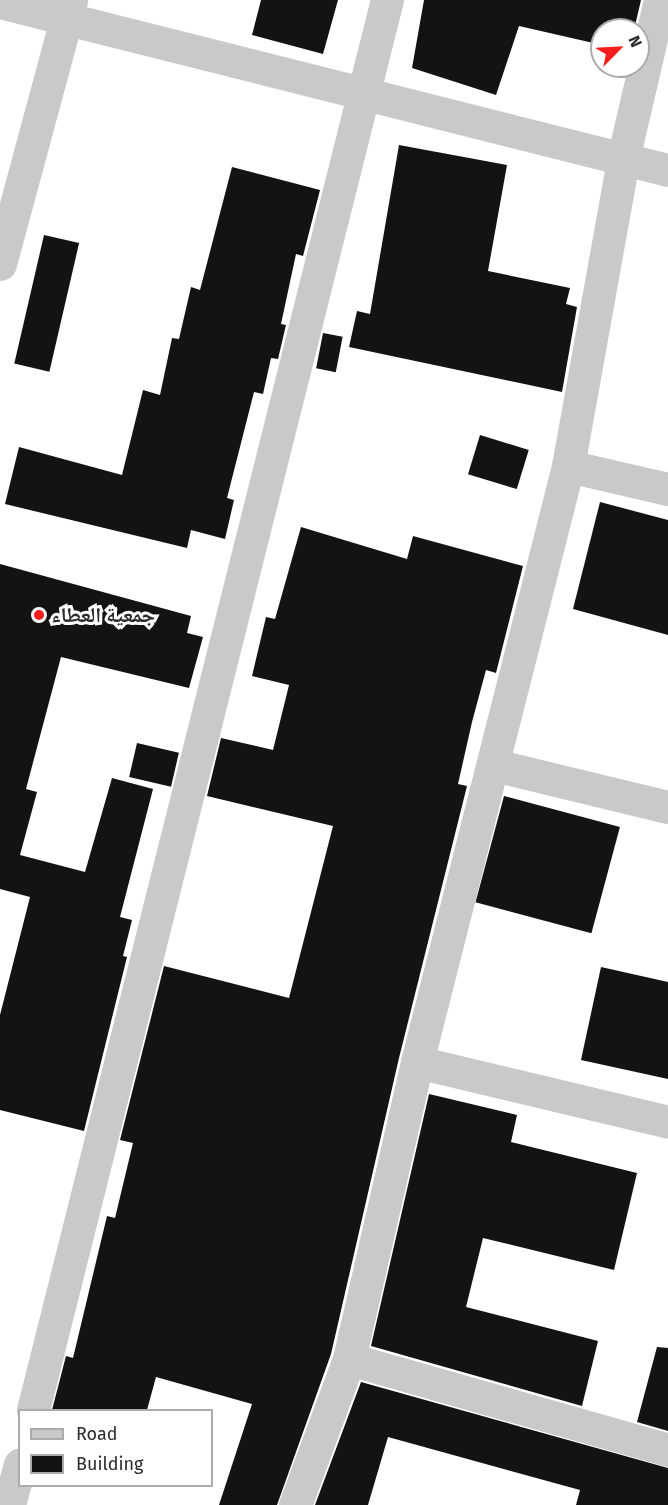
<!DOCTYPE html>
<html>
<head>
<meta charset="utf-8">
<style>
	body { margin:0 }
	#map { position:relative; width:668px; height:1505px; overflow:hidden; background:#fff; font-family:"Fira Sans","Noto Naskh Arabic",sans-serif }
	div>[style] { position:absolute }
	.building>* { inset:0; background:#131313; transform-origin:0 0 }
	.minor>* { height:33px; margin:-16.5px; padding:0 16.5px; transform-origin:16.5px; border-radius:16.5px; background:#c9c9c9 }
	.dots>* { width:16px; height:16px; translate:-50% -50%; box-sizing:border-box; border:3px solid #fff; border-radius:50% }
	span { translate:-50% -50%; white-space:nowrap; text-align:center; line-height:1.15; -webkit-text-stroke:6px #fff; paint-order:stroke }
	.poi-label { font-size:21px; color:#2c2c2c; font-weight:700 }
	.left { translate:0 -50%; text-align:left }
	.legend { position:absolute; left:18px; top:1409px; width:195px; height:78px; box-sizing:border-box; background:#fff; border:2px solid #ababab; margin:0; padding:8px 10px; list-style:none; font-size:18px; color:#2c2c2c }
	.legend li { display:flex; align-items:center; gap:12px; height:30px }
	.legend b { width:30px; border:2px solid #ababab }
	.north { position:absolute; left:590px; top:18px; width:60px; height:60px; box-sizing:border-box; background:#fff; border:2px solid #ababab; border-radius:50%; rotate:66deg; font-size:16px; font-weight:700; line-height:24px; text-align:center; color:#2c2c2c }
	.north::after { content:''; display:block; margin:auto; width:21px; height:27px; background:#f71d1a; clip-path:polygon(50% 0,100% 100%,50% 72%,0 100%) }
</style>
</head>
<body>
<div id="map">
	<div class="building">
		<div style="clip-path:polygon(261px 0,338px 0,323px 54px,252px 35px)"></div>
		<div style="clip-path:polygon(424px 0,641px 0,634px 30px,602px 30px,602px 45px,519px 26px,496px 95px,412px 68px)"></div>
		<div style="clip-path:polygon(399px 145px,507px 165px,488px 271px,570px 288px,566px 304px,577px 307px,562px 392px,349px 347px,357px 311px,370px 314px)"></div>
		<div style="clip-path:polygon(232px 167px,320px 190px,303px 256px,296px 254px,281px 324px,286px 325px,278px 359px,271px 358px,263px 394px,254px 392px,227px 498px,234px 500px,225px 539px,191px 530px,187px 548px,5px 504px,19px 447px,122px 475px,143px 390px,160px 395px,172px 338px,179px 339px,191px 287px,200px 290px)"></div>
		<div style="left:44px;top:235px;width:36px;height:132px;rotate:13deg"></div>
		<div style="left:323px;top:333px;width:20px;height:36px;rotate:11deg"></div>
		<div style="left:480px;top:435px;width:51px;height:41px;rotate:17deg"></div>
		<div style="clip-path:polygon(600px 502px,668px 520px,668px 635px,573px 609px)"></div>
		<div style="clip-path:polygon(301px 527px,407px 559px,413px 536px,523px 566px,496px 673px,486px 670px,472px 722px,458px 784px,467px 786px,399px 1058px,331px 1354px,277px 1505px,219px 1505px,252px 1404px,156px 1377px,147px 1410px,52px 1410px,66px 1356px,73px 1358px,107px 1216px,115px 1218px,133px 1143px,120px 1140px,164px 966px,289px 998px,333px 826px,207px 796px,221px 738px,273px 750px,289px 685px,252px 676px,266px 617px,275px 619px)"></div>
		<div style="clip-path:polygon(0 564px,191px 616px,187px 633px,203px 637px,189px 688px,61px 657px,26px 789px,37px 792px,20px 855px,85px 872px,112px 778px,153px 789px,120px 917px,132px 920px,123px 956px,127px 957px,84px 1131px,0 1110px,0 1015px,30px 897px,0 889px)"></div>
		<div style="left:137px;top:743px;width:43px;height:35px;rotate:13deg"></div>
		<div style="left:504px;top:796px;width:120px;height:110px;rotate:15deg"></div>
		<div style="clip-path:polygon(601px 967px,668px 982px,668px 1079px,581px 1060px)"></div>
		<div style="clip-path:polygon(429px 1094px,517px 1115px,511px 1142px,637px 1173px,614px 1270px,483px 1238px,466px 1307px,598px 1341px,582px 1406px,371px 1346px)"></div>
		<div style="clip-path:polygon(657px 1347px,668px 1348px,668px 1431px,637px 1422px)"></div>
		<div style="clip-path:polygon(361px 1382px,668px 1468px,668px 1505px,576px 1505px,580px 1490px,388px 1437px,368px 1505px,315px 1505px)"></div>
	</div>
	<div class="minor">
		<div style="left:0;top:2px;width:689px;rotate:14.12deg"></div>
		<div style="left:0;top:264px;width:273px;rotate:-74.9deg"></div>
		<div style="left:568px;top:466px;width:103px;rotate:13deg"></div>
		<div style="left:494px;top:765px;width:179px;rotate:13.6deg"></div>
		<div style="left:417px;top:1062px;width:258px;rotate:13.4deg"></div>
		<div style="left:349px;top:1359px;width:332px;rotate:15.9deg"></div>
		<div style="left:33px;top:1410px;width:1454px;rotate:-75.91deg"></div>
		<div style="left:9px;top:1505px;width:42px;rotate:-75deg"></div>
		<div style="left:295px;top:1505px;width:156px;rotate:-69.7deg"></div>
		<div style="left:349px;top:1359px;width:305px;rotate:-77.1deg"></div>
		<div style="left:417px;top:1062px;width:615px;rotate:-75.78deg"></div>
		<div style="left:568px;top:466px;width:312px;rotate:-79.8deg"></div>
		<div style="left:623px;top:159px;width:163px;rotate:-76.9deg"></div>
	</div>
	<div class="dots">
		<div style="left:39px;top:615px;background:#f71d1a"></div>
	</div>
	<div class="poi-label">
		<span class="left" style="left:51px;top:615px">جمعية العطاء</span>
	</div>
	<ul class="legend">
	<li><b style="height:8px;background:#c9c9c9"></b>Road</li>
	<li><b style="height:16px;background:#131313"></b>Building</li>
	</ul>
	<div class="north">N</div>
</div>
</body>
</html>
